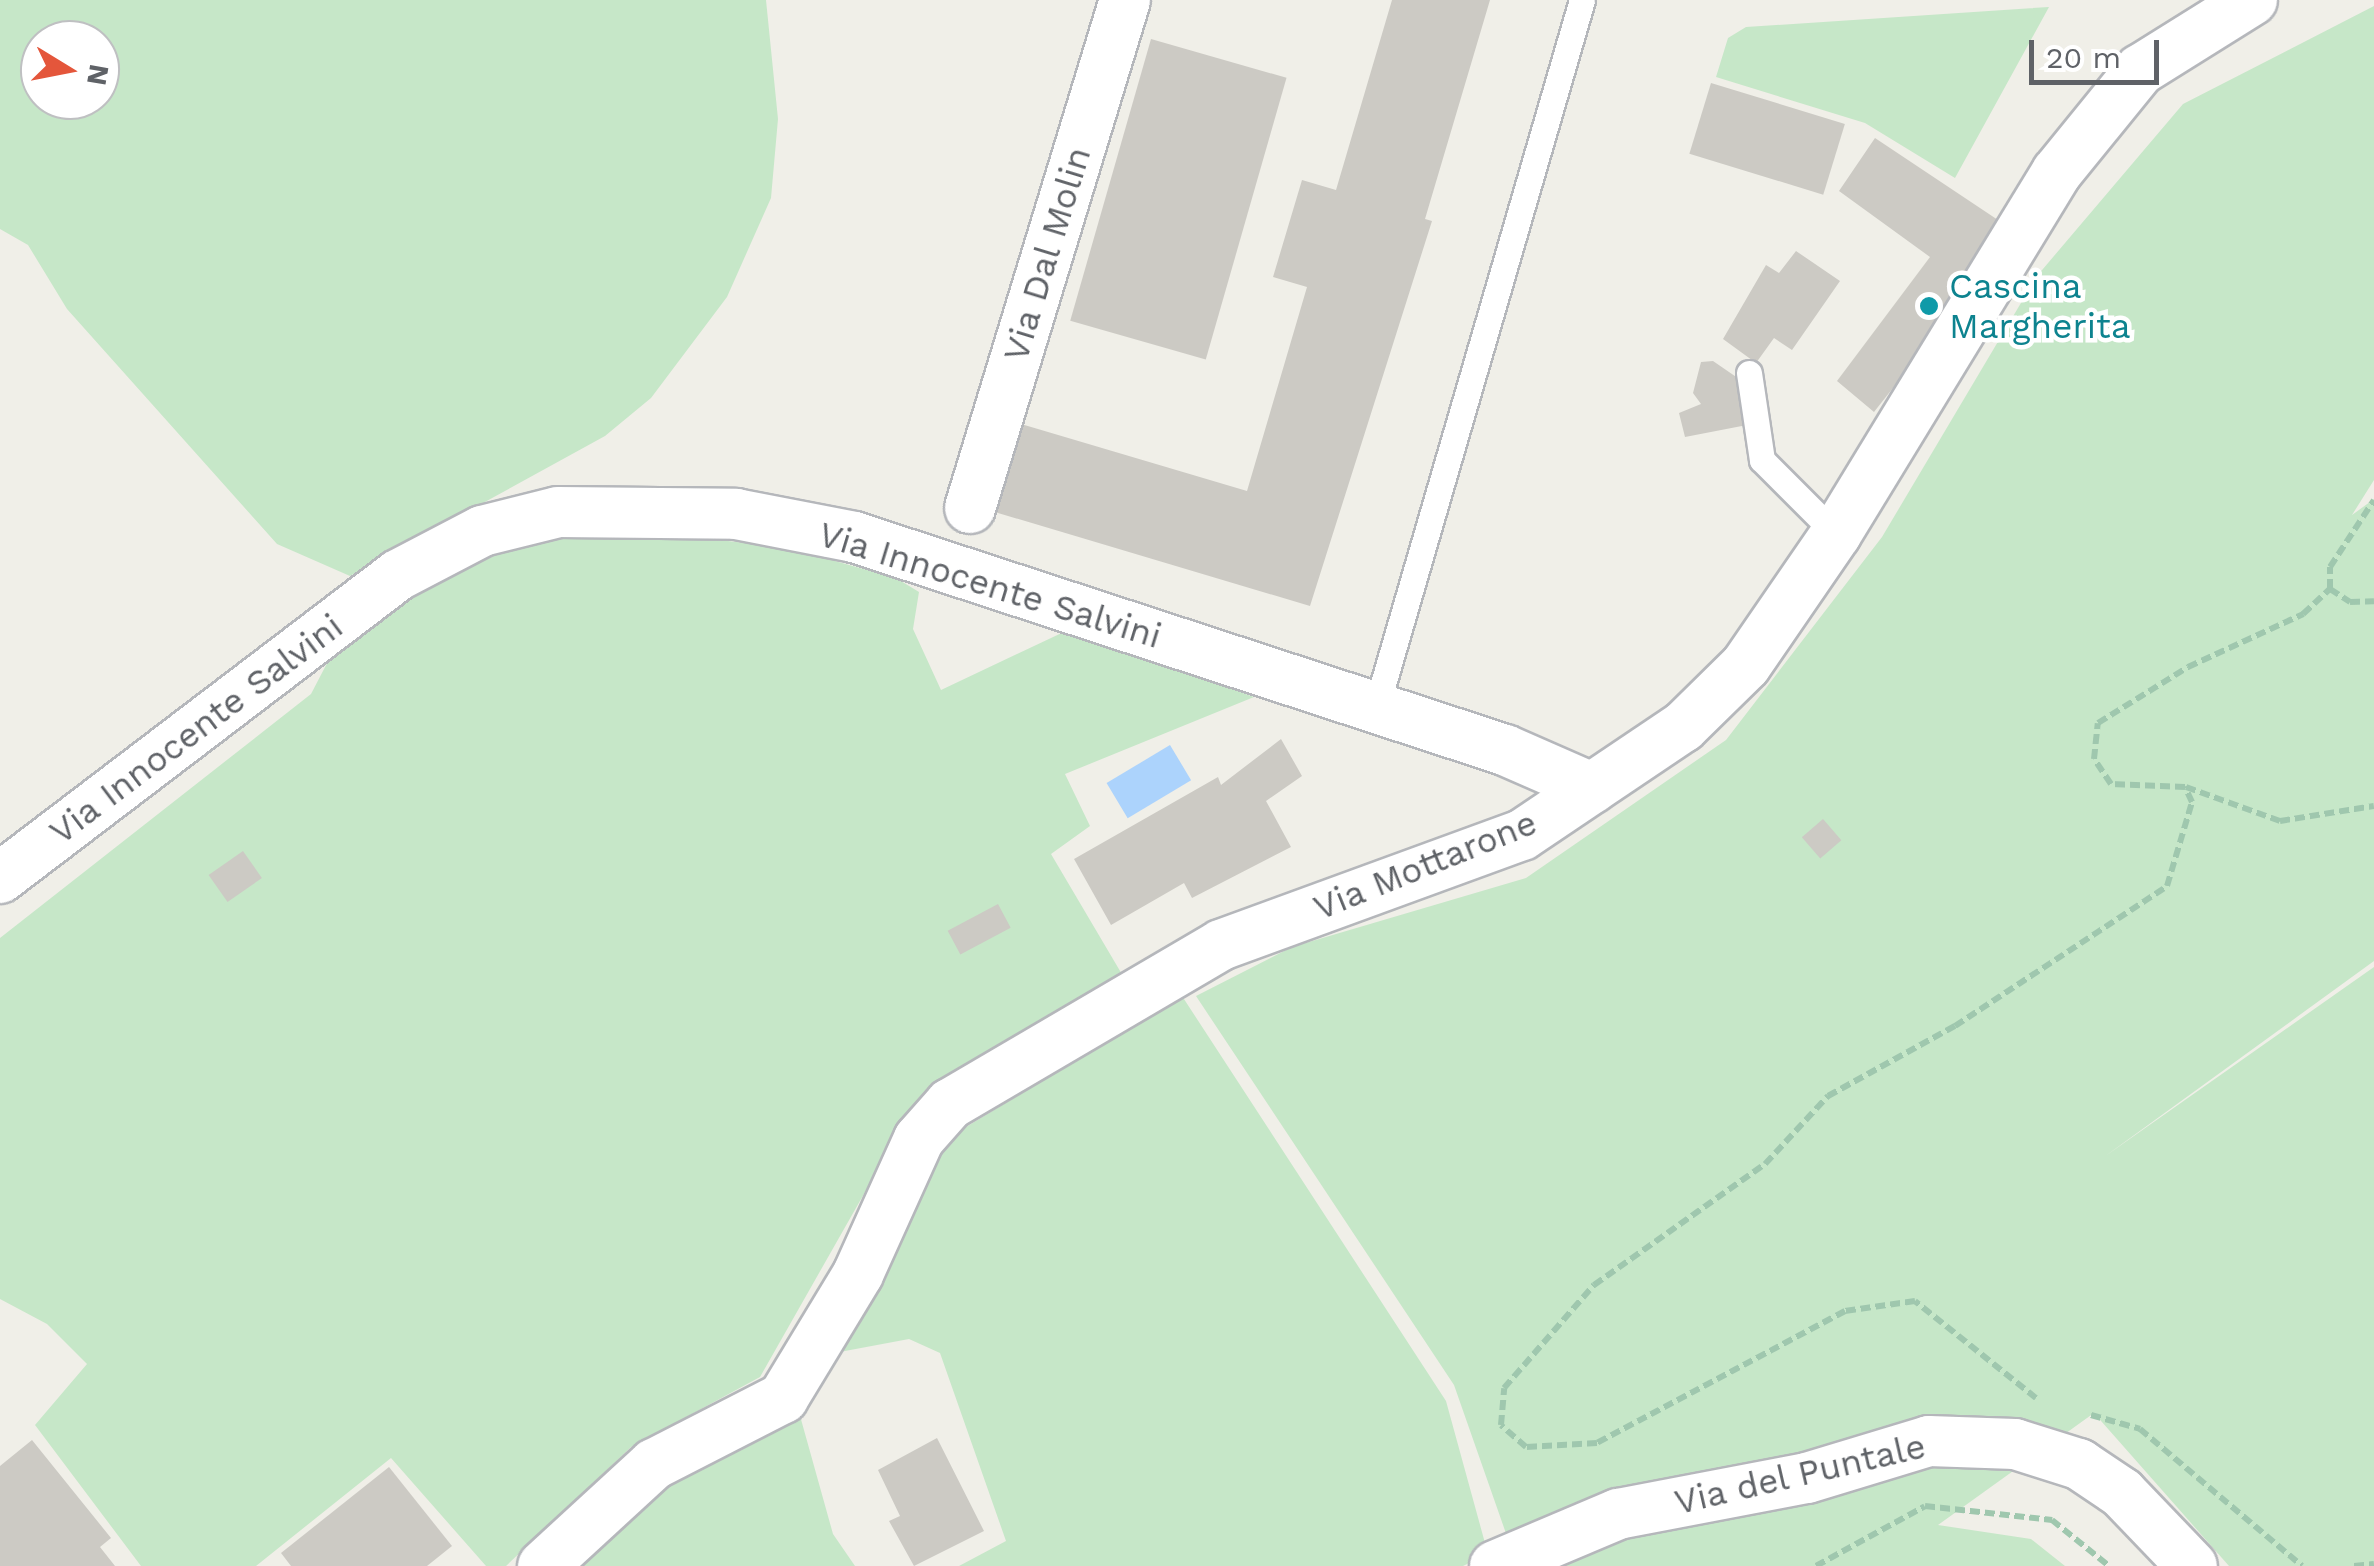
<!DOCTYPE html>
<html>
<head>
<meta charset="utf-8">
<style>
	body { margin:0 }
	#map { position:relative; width:2374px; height:1566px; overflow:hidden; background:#f0efe8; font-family:"Work Sans",sans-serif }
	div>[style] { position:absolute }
	.green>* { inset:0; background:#c6e7c8 }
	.water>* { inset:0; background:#acd3fc; transform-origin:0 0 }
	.building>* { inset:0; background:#cccac4; transform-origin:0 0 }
	.path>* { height:6px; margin-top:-3px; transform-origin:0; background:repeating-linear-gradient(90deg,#9fc7ae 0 10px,transparent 0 15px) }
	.roads { filter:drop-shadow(2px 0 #b5b7bb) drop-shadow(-2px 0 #b5b7bb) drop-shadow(0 2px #b5b7bb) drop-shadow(0 -2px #b5b7bb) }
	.service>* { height:25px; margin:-12.5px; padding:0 12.5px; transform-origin:12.5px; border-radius:12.5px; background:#fff }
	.minor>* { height:50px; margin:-25px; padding:0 25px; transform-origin:25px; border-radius:25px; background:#fff }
	.dots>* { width:28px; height:28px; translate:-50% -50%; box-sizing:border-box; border:5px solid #fff; border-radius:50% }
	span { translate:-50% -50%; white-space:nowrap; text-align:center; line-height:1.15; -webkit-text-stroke:9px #fff; paint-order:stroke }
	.street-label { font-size:35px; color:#5f6267 }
	.culture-label { font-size:35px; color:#0d838f }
	.left { translate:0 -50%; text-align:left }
	.north { position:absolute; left:20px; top:20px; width:100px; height:100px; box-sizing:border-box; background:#fff; border:2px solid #bfc0c2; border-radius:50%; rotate:100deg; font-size:28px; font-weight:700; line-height:40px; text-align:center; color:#5f6267 }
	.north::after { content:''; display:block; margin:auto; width:35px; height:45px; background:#e4563b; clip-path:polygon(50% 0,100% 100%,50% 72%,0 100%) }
	.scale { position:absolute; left:2029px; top:40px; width:130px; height:45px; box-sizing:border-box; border:5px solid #5f6267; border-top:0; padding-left:12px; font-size:30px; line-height:35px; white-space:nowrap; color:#5f6267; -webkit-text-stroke:8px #fff; paint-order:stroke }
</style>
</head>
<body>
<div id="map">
	<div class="green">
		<div style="clip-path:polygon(evenodd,0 0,766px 0,778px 119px,771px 198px,727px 297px,651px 398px,605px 436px,350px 576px,277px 544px,67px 309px,28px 245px,0 229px,0 0,40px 40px,100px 40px,100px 100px,40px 100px,40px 40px)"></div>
		<div style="clip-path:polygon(2374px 6px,2374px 480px,2352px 515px,2374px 499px,2374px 961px,2104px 1157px,2374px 967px,2374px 1566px,2229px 1566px,2094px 1413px,1938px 1525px,2031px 1539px,2065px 1566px,1495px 1566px,1509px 1542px,1454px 1385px,1196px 996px,1292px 947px,1526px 878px,1726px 740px,1882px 537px,2037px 276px,2183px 104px)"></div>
		<div style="clip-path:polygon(2049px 7px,1955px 178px,1865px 123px,1716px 77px,1728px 38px,1746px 27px)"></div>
		<div style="clip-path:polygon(660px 533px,788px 548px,896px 578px,919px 592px,913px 629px,941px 690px,1068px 630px,1254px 697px,1065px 774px,1090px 826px,1051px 854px,1123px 976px,968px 1062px,915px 1104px,760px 1377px,631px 1447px,506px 1566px,486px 1566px,391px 1458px,256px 1566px,141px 1566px,35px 1425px,87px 1364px,47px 1324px,0 1299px,0 938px,311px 694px,336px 646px,416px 588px,548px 534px)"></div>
		<div style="clip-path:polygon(1182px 996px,1446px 1401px,1488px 1554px,1463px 1566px,959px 1566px,1006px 1541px,940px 1353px,909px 1339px,829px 1354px,938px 1144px)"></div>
		<div style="clip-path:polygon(797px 1405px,833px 1534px,855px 1566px,570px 1566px,658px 1473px)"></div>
	</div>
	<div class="water">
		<div style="left:1170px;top:745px;width:41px;height:74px;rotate:59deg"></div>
	</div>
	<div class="building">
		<div style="clip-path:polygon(1392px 0,1490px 0,1425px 219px,1432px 221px,1310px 606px,988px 510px,1014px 422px,1247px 491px,1307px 287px,1273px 277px,1302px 180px,1336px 190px)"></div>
		<div style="left:1151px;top:39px;width:141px;height:293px;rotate:16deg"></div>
		<div style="left:1711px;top:83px;width:140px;height:74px;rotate:17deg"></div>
		<div style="clip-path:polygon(1875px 138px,2016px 232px,1874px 412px,1837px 381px,1930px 257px,1839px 191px)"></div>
		<div style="clip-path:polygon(1796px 251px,1840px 281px,1792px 350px,1774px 338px,1756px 363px,1723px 339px,1766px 265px,1779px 273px)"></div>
		<div style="clip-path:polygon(1713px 361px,1745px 383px,1747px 425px,1685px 437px,1679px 413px,1701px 404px,1693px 393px,1701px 362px)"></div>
		<div style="clip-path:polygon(1281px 739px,1302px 776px,1266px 801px,1291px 847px,1192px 898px,1184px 883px,1111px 925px,1074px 859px,1218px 777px,1221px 785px)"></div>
		<div style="left:1823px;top:819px;width:28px;height:28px;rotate:49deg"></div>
		<div style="left:243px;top:851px;width:33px;height:42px;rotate:55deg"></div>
		<div style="left:998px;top:904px;width:27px;height:57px;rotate:62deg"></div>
		<div style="clip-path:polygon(937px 1438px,984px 1531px,914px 1566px,889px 1521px,900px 1516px,878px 1470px)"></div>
		<div style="clip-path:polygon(32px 1440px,111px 1538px,100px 1547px,115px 1566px,0 1566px,0 1466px)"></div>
		<div style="clip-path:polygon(389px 1467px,452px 1546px,427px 1566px,291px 1566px,281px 1553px)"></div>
	</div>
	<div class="path">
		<div style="left:2330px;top:589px;width:24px;rotate:33deg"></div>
		<div style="left:2350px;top:602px;width:24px;rotate:-2deg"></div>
		<div style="left:2186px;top:787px;width:100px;rotate:19.9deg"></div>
		<div style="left:2280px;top:821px;width:95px;rotate:-9.1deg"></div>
		<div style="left:2036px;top:1398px;width:155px;rotate:-141.3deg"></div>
		<div style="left:1915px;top:1301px;width:71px;rotate:171.9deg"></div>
		<div style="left:1845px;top:1311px;width:281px;rotate:152deg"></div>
		<div style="left:1597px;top:1443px;width:71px;rotate:176.8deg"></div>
		<div style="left:1526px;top:1447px;width:33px;rotate:-139deg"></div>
		<div style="left:1501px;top:1425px;width:37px;rotate:-85deg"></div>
		<div style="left:1504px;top:1388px;width:137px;rotate:-48.9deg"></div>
		<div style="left:1594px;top:1285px;width:209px;rotate:-35.3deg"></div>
		<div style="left:1765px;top:1164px;width:93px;rotate:-47.2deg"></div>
		<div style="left:1828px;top:1096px;width:145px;rotate:-28.9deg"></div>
		<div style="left:1955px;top:1026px;width:254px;rotate:-33.4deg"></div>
		<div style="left:2167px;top:886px;width:88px;rotate:-73.4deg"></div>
		<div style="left:2192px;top:802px;width:17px;rotate:-115deg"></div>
		<div style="left:2185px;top:787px;width:74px;rotate:-177.7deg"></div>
		<div style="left:2111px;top:784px;width:30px;rotate:-124deg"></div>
		<div style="left:2094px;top:759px;width:36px;rotate:-84deg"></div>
		<div style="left:2098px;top:723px;width:106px;rotate:-31.9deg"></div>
		<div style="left:2188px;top:667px;width:127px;rotate:-24.7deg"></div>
		<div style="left:2303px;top:614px;width:37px;rotate:-43deg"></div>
		<div style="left:2330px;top:589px;width:22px;rotate:-90deg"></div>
		<div style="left:2330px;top:567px;width:80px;rotate:-56.7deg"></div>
		<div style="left:2091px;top:1415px;width:51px;rotate:15.9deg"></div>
		<div style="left:2140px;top:1429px;width:212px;rotate:40.2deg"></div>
		<div style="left:1816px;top:1566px;width:124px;rotate:-28.8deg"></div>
		<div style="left:1925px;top:1506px;width:128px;rotate:6.3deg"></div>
		<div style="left:2052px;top:1520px;width:73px;rotate:38.9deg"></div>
		<div style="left:2354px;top:1566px;width:20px;rotate:-6deg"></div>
	</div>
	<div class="roads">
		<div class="service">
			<div style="left:1749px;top:373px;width:88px;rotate:81.5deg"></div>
			<div style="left:1762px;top:460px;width:105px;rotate:45deg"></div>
			<div style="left:1376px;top:708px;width:737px;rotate:-73.78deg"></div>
		</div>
		<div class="minor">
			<div style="left:970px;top:508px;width:531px;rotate:-73.03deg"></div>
			<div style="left:0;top:878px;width:500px;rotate:-37.28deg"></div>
			<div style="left:398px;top:575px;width:95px;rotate:-27.6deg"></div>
			<div style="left:482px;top:531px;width:78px;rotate:-14deg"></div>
			<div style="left:558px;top:512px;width:178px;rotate:0.6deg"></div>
			<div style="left:736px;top:514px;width:120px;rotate:11deg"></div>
			<div style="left:854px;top:537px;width:685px;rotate:18.12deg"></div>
			<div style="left:1505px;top:750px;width:95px;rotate:23.6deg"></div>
			<div style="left:543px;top:1566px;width:151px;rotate:-42.6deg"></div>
			<div style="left:654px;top:1464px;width:145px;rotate:-27.1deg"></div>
			<div style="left:783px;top:1398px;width:145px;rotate:-58.8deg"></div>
			<div style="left:858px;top:1274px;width:148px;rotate:-65.7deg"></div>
			<div style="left:919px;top:1139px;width:47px;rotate:-48.5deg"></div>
			<div style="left:950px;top:1104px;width:314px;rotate:-30.4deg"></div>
			<div style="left:1221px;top:945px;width:320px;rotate:-20.1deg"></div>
			<div style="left:1522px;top:835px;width:194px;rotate:-33.9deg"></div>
			<div style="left:1683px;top:727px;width:88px;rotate:-44.5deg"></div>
			<div style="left:1746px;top:665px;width:159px;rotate:-55.5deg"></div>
			<div style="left:1836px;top:534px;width:424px;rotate:-58.6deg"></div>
			<div style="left:2057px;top:172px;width:132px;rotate:-50.9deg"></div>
			<div style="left:2140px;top:70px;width:132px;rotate:-32deg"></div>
			<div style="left:1495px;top:1566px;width:134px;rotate:-22.9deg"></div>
			<div style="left:1618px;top:1514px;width:192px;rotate:-10.8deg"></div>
			<div style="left:1807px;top:1478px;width:127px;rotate:-16.9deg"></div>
			<div style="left:1929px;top:1441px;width:86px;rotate:2deg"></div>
			<div style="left:2015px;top:1444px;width:67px;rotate:17.4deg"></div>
			<div style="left:2079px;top:1464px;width:52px;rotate:34deg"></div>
			<div style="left:2122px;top:1493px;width:101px;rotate:46.2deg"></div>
		</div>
	</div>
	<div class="dots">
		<div style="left:1929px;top:306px;background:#0f9aa8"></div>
	</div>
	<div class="street-label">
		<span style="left:1047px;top:254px;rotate:-73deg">Via Dal Molin</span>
		<span style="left:990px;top:585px;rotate:17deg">Via Innocente Salvini</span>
		<span style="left:196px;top:729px;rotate:-37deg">Via Innocente Salvini</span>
		<span style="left:1425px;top:865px;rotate:-22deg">Via Mottarone</span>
		<span style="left:1800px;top:1474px;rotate:-13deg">Via del Puntale</span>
	</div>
	<div class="culture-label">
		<span class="left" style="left:1949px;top:306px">Cascina<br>Margherita</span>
	</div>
	<div class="north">N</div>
	<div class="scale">20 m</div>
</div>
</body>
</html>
